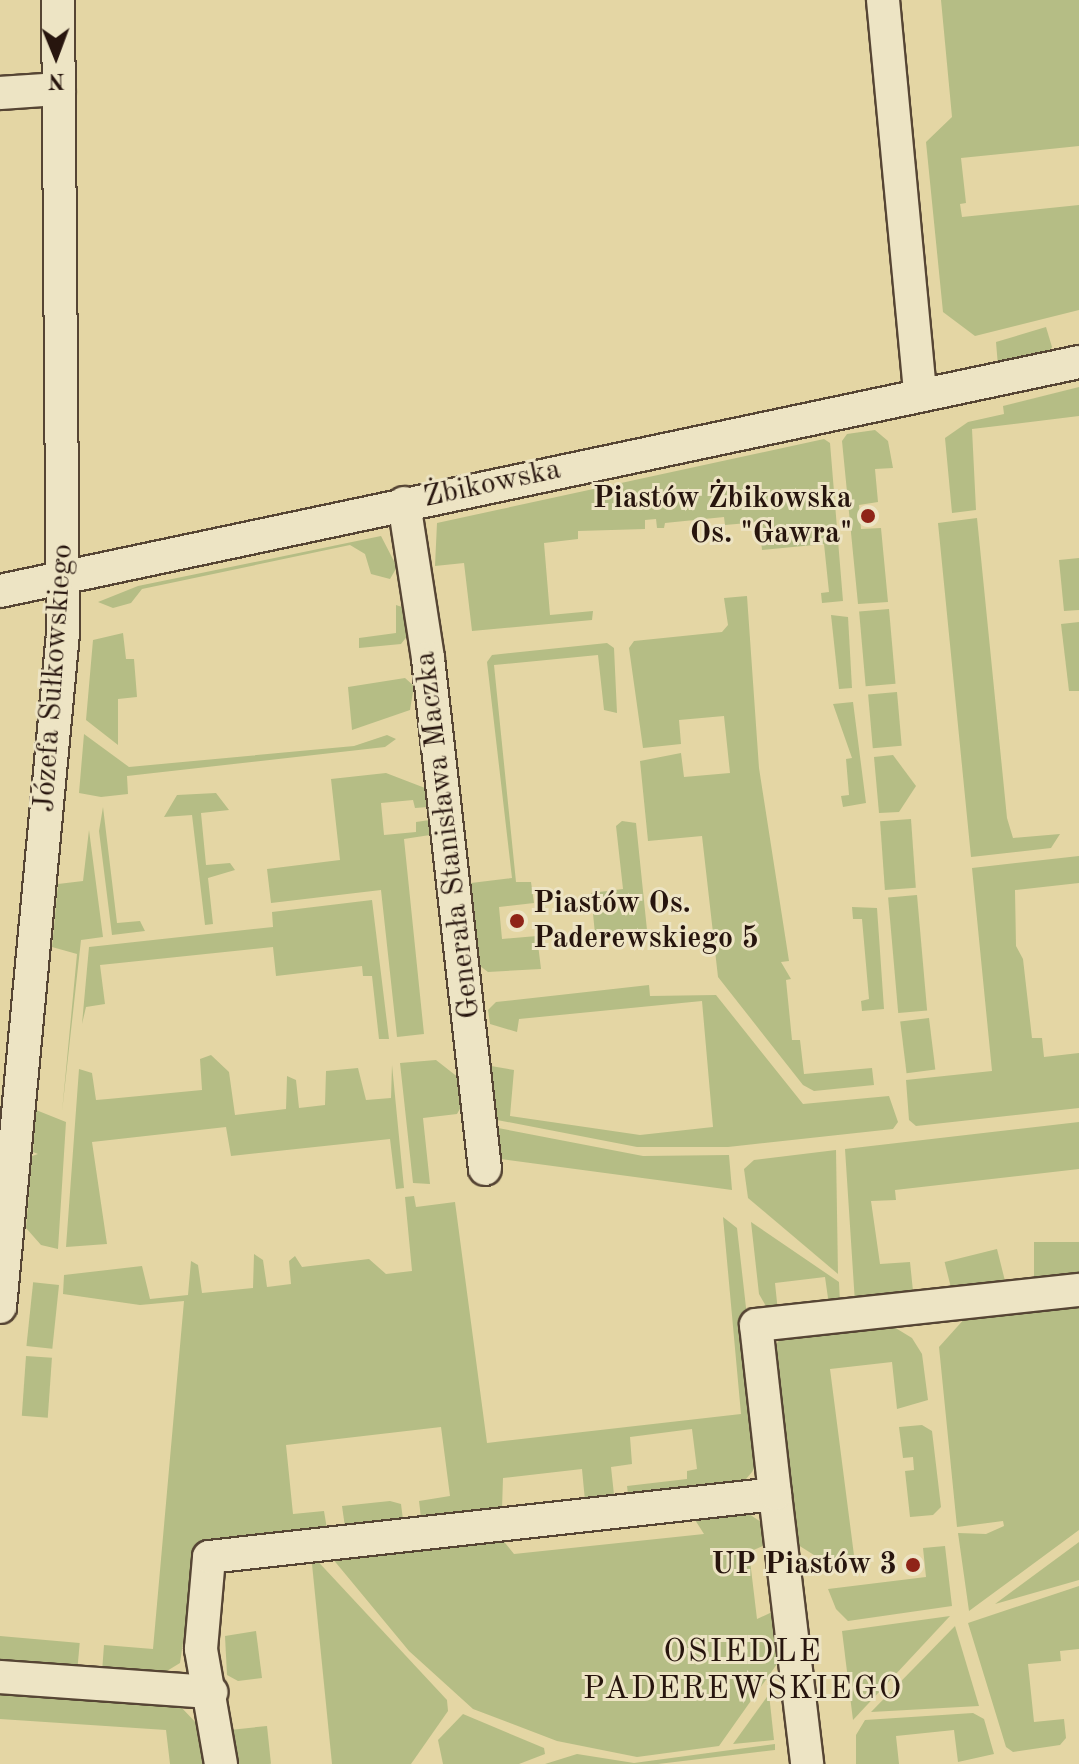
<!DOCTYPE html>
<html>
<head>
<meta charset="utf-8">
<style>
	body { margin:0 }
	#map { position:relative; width:1079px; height:1764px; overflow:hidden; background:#e4d6a4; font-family:"Old Standard TT",serif }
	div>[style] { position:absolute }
	.green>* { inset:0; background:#b5bd85; transform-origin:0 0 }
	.roads { filter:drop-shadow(2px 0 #564534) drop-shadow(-2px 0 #564534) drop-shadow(0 2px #564534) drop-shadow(0 -2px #564534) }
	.minor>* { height:32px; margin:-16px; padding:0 16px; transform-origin:16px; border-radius:16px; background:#ede4c4 }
	.dots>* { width:22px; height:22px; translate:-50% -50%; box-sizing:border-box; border:4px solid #ede4c4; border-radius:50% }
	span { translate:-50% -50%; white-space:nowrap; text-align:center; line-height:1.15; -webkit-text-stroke:6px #ede4c4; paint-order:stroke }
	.street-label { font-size:30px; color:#27150e }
	.poi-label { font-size:30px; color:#27150e; font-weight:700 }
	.right { translate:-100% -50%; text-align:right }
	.left { translate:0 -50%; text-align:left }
	.neighbourhood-label { font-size:32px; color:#27150e; letter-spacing:2px }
	.north { position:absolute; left:16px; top:16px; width:80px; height:80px; -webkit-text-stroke:6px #ede4c4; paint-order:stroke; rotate:179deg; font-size:22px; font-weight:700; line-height:32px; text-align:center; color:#27150e }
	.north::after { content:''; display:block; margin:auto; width:28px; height:36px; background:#27150e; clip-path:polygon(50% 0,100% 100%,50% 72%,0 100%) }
</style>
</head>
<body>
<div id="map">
	<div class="green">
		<div style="clip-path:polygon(941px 0,1079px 0,1079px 146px,961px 158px,966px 203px,960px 204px,962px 217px,1079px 205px,1079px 310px,975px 336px,943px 312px,926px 142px,952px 117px)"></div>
		<div style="clip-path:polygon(1046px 327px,1052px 347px,1048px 354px,998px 366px,996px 342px)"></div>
		<div style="clip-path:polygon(1079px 387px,1079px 416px,972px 429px,976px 510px,952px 513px,945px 438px,968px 422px,1004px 414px,1003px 406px)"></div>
		<div style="clip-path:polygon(875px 430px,888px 441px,893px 468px,875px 469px,878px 502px,859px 505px,861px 529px,881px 528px,888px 602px,858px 604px,842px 441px,847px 434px)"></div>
		<div style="clip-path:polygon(824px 439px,830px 443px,843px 601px,822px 603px,821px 593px,829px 592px,824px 544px,762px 550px,759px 522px,725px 525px,724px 517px,665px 523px,664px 528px,657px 528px,656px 519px,645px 520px,645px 529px,578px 531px,578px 539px,544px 543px,550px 615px,593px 611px,592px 620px,472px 631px,464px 563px,435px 566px,437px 523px)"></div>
		<div style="clip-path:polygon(977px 518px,1007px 818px,1013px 838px,1060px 834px,1051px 848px,971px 857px,938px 523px)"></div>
		<div style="clip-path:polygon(381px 536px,397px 567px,390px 579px,371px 574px,365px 554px,350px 545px,142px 589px,131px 603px,113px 608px,98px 602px,138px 586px)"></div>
		<div style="clip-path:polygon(1079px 558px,1079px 610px,1064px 611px,1059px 560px)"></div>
		<div style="clip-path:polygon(747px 596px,759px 768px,789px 961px,781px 962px,791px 979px,786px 980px,792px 1040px,800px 1040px,804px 1074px,872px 1068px,874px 1085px,814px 1091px,803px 1085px,718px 977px,702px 836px,648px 841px,640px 761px,681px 753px,684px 777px,730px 773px,724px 716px,679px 720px,681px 744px,643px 748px,629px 648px,634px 641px,722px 632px,728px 625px,724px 598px)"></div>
		<div style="clip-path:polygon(396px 605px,405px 608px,408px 635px,401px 644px,359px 648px,359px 638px,396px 633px)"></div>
		<div style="left:889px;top:609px;width:75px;height:30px;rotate:85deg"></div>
		<div style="clip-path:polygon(831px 615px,848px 617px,852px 688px,839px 689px)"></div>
		<div style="clip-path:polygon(1079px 622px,1079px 691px,1069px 691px,1061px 624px)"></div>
		<div style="clip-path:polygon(123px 633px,126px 659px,134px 659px,137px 697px,118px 699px,118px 745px,86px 720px,93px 640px)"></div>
		<div style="clip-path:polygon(607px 643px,614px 648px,617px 713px,604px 710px,598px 655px,494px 665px,516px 882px,531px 882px,534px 903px,499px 907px,502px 939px,537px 936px,541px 969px,488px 972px,480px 966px,471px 883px,512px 878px,487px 662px,492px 655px)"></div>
		<div style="clip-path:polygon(405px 678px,414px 686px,410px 710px,352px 730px,348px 687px)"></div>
		<div style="left:897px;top:692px;width:54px;height:29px;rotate:85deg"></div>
		<div style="clip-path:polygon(853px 702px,866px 803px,843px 807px,841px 796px,849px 795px,846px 759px,852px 758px,833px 704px)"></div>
		<div style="clip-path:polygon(84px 734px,129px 767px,354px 746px,387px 735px,396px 739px,385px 747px,127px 776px,128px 794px,101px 797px,79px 793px)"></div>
		<div style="clip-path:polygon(893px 755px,916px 786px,899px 812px,879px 813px,874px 757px)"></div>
		<div style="clip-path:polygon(386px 773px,425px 788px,428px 807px,415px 808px,413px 800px,381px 803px,384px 835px,416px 832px,416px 822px,430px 820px,430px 835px,404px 839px,424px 1034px,397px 1037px,381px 890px,271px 903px,267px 869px,340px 860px,331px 779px)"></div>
		<div style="clip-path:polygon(216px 793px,229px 810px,201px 813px,206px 865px,230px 863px,235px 870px,208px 878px,213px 924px,205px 925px,192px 815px,164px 817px,177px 795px)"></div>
		<div style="clip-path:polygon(103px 807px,117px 923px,140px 921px,145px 931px,112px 935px,99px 831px)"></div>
		<div style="left:911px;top:819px;width:69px;height:31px;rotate:86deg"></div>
		<div style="clip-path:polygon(622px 821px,636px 823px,647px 930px,595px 934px,591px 893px,623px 889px,616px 826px)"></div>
		<div style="clip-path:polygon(89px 830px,103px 937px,81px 940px,62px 1112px,77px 954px,52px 947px,58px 884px,83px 881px)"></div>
		<div style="clip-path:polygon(1079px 856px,1079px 883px,1015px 890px,1016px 946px,1023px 959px,1032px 1038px,1042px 1038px,1044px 1057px,1079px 1053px,1079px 1108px,916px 1126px,909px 1120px,906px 1080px,992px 1071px,972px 868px)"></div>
		<div style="left:917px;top:895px;width:116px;height:29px;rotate:85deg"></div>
		<div style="clip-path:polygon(372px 900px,389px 1039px,379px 1039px,372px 976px,363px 976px,362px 966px,276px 976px,273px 947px,100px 965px,105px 1004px,86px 1007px,82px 1024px,89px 947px,273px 927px,272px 912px)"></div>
		<div style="clip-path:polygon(852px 907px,877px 908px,884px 1009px,862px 1011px,861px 1001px,869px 999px,862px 919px,853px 919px)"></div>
		<div style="clip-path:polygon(649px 985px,650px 996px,716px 995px,803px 1104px,889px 1096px,898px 1122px,893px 1129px,728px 1147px,637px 1147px,497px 1120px,491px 1066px,514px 1070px,510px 1116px,640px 1135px,713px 1127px,702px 1001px,519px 1019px,517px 1032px,490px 1024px,488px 1010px,496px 1002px)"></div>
		<div style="left:929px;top:1018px;width:52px;height:29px;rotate:83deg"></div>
		<div style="clip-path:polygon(211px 1055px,229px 1072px,235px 1115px,286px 1109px,287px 1076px,296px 1080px,299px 1108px,325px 1105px,326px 1071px,358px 1068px,366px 1100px,391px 1098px,392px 1065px,404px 1188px,396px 1189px,390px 1139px,231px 1156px,226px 1127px,92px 1142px,107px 1244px,66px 1247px,79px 1069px,92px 1073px,96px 1100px,108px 1099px,202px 1090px,200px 1059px)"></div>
		<div style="clip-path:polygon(436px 1060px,459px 1078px,462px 1105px,457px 1114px,423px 1118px,430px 1184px,413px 1183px,400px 1063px)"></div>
		<div style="clip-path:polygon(36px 1110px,66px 1122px,58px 1249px,41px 1245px,26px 1228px,32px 1156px,38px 1154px,33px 1152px)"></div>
		<div style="clip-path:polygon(1079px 1122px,1079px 1169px,895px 1190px,896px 1200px,871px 1201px,880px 1264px,910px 1262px,913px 1291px,908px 1298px,855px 1303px,845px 1149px)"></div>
		<div style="clip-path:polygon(498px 1128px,643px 1156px,729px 1155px,732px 1190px,501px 1159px)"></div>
		<div style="clip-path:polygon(836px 1150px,838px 1274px,748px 1198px,744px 1169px,754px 1160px)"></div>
		<div style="clip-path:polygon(414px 1196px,416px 1207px,455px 1202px,487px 1443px,741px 1414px,723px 1217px,737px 1228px,756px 1396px,758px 1461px,752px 1472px,740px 1486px,629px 1503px,627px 1486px,687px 1479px,687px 1471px,697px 1469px,692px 1429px,630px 1437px,632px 1464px,611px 1467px,615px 1504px,585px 1501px,582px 1469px,503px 1478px,502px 1509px,421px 1518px,419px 1501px,450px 1496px,441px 1427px,286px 1445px,293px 1514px,324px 1511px,327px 1529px,197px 1548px,180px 1663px,162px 1674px,102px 1672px,104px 1645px,153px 1649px,184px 1301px,140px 1305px,63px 1294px,64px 1275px,142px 1266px,150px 1299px,188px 1295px,191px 1261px,198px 1265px,202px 1293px,253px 1288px,254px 1254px,263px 1260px,267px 1287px,291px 1284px,289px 1261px,295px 1256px,302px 1267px,369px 1259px,386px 1274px,412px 1271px,405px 1197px)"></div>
		<div style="clip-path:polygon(751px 1222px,839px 1282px,840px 1304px,829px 1305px,825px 1277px,775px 1283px,778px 1312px,767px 1308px,759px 1294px)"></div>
		<div style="left:1079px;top:1242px;width:36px;height:45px;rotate:90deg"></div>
		<div style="left:997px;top:1249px;width:38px;height:54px;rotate:76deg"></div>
		<div style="left:59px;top:1285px;width:64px;height:26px;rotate:96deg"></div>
		<div style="clip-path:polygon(1079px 1302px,1079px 1530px,969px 1611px,958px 1533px,986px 1534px,1004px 1526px,1003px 1521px,957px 1527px,939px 1347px,966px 1317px)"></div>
		<div style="clip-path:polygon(889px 1324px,912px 1338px,922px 1354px,928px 1400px,897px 1409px,892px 1362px,830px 1369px,855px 1563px,825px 1562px,795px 1543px,772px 1350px,783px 1335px)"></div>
		<div style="left:26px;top:1356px;width:26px;height:60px;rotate:4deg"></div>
		<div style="clip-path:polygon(922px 1425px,932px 1431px,941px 1507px,933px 1515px,910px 1517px,905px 1471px,914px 1470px,913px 1457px,903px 1458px,899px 1427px)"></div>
		<div style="clip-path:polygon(390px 1501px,401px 1504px,403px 1520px,345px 1527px,342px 1506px)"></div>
		<div style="clip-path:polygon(743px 1510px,761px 1522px,770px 1543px,749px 1552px,757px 1619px,783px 1607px,789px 1647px,719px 1746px,637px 1757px,557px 1741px,473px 1709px,409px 1651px,332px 1558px,497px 1533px,514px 1554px,704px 1534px,690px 1512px)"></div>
		<div style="clip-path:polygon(1079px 1542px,1079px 1580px,995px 1604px)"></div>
		<div style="clip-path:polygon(945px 1546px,952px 1606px,848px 1621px,836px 1609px,828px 1589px,926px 1577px,923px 1548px)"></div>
		<div style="clip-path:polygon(311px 1554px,447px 1700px,448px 1711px,411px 1764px,332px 1764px)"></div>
		<div style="clip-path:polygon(1079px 1586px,1079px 1649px,1060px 1651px,1061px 1661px,1028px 1664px,1034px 1722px,1064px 1719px,1066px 1738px,1060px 1745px,1013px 1752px,1006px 1747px,968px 1623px)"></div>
		<div style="clip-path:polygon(950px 1616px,853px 1720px,842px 1631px)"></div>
		<div style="clip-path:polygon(955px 1626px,979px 1706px,871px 1712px)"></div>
		<div style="clip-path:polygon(256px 1631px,262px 1678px,238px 1681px,227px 1675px,225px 1636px)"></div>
		<div style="left:0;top:1636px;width:80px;height:28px;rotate:5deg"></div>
		<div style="clip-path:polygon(0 1694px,180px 1706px,200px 1727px,209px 1764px,170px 1764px,166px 1730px,0 1719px)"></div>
		<div style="clip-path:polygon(769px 1694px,774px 1740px,733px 1744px)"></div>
		<div style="clip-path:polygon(973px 1713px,984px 1719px,994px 1754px,958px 1762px,954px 1730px,896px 1736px,899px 1764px,856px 1764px,856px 1735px,865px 1720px)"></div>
		<div style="clip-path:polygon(463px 1714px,544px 1748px,545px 1754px,519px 1764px,443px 1764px,438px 1740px)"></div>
		<div style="left:267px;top:1726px;width:38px;height:35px;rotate:84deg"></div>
		<div style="clip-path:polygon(775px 1744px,775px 1750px,658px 1764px,545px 1764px,577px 1754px,634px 1763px)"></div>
	</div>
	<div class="roads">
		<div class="minor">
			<div style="left:883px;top:0;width:397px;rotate:84.6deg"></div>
			<div style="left:0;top:93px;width:59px;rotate:-3.9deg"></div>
			<div style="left:404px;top:503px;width:157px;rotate:81.2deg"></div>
			<div style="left:428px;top:658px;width:514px;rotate:83.64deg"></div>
			<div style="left:0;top:591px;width:1103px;rotate:-11.98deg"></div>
			<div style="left:0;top:1307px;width:677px;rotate:-84.66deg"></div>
			<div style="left:63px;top:633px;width:633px;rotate:-90.45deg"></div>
			<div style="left:775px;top:1494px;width:272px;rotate:83.2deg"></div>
			<div style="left:0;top:1677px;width:212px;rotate:4.1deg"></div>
			<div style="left:221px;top:1764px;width:117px;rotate:-99.9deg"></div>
			<div style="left:201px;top:1649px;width:92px;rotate:-85deg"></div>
			<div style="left:209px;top:1557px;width:569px;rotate:-6.35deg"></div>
			<div style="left:775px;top:1494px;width:170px;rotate:-96.4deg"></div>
			<div style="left:756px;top:1325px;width:325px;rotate:-6.2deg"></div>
		</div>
	</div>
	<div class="dots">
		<div style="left:868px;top:516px;background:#8f2418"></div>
		<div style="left:517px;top:921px;background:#8f2418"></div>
		<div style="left:913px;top:1565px;background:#8f2418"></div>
	</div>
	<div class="street-label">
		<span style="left:492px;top:484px;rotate:-12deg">Żbikowska</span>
		<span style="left:54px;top:678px;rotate:-86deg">Józefa Sułkowskiego</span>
		<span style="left:448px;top:835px;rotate:-97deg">Generała Stanisława Maczka</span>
	</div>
	<div class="poi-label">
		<span class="right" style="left:852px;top:516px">Piastów Żbikowska<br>Os. "Gawra"</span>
		<span class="left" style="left:533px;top:921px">Piastów Os.<br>Paderewskiego 5</span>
		<span class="right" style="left:897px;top:1565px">UP Piastów 3</span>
	</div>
	<div class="neighbourhood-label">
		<span style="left:743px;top:1672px">OSIEDLE<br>PADEREWSKIEGO</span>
	</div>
	<div class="north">N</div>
</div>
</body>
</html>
